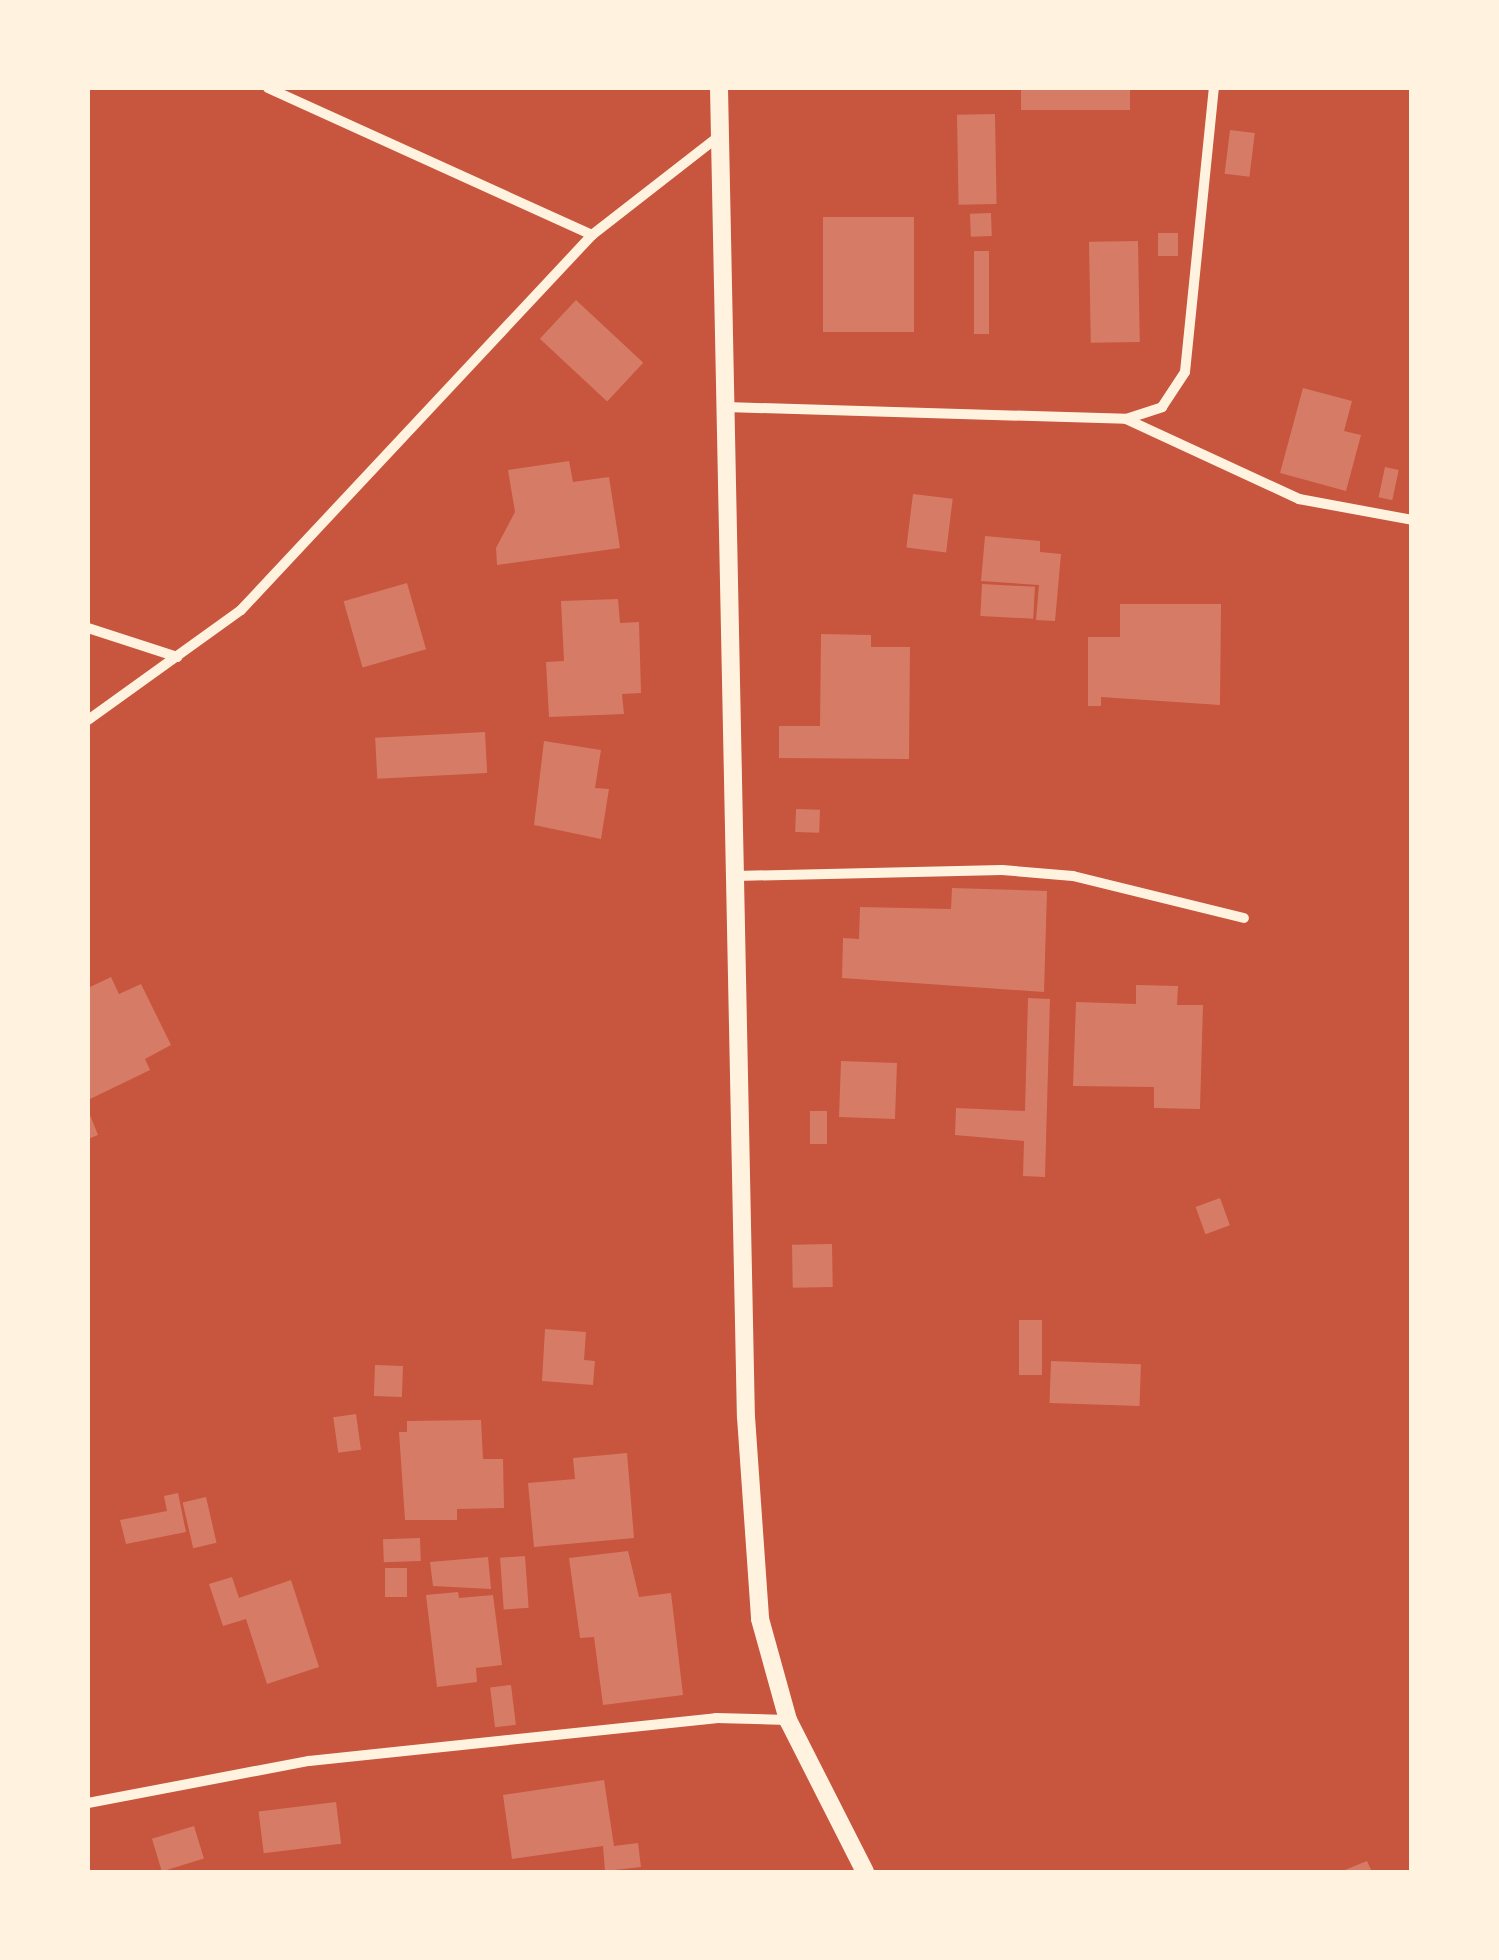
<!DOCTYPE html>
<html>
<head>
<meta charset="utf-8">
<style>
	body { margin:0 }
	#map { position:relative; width:1499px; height:1960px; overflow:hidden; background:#c8553d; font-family:"Space Grotesk",sans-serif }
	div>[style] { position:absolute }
	.building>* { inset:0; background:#d67c66; transform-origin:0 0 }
	.minor>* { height:10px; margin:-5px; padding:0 5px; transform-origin:5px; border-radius:5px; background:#fff3e0 }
	.tertiary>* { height:18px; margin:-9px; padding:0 9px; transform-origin:9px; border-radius:9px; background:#fff3e0 }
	span { translate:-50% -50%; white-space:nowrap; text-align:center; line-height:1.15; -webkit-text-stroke:8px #fff3e0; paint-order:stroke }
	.frame { position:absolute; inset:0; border:90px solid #fff3e0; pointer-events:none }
</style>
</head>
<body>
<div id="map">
	<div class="building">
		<div style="left:1021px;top:88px;width:109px;height:22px"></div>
		<div style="left:995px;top:114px;width:90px;height:38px;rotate:89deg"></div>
		<div style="left:1230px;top:130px;width:25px;height:44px;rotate:7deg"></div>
		<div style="left:991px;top:213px;width:23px;height:21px;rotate:88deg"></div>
		<div style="left:914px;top:217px;width:115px;height:91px;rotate:90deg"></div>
		<div style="left:1158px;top:233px;width:20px;height:23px"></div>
		<div style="left:1138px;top:241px;width:101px;height:49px;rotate:89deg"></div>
		<div style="left:974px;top:251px;width:15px;height:83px"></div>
		<div style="left:576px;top:300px;width:92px;height:53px;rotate:43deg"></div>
		<div style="clip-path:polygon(1303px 388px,1352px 401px,1344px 431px,1361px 435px,1346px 491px,1280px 473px)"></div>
		<div style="clip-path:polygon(569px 461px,573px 482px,609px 477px,620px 548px,497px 565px,496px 548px,515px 512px,508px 470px)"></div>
		<div style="left:1385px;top:467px;width:14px;height:31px;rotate:12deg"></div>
		<div style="left:913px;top:494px;width:40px;height:54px;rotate:7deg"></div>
		<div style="clip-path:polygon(985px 536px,1040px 541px,1040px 552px,1061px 554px,1055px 621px,1036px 620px,1039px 585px,981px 581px)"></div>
		<div style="left:407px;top:583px;width:69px;height:66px;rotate:74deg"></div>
		<div style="left:982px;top:584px;width:53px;height:32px;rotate:3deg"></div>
		<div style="clip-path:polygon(618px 599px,620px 623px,639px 622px,641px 693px,622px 694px,624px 714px,549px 717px,546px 662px,564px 661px,561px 601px)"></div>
		<div style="clip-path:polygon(1120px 604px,1221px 604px,1220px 705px,1101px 697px,1101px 706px,1088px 706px,1088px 637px,1120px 637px)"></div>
		<div style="clip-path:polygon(821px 634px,871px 635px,871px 647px,910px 647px,909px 759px,779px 758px,779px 726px,820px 726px)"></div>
		<div style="left:485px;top:732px;width:41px;height:110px;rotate:87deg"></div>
		<div style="clip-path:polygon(544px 741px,601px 750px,595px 788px,609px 789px,601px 839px,534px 825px)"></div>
		<div style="left:796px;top:809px;width:24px;height:23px;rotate:2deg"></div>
		<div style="clip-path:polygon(952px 888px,1047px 891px,1044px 992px,842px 978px,843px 938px,859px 939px,860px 907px,951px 909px)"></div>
		<div style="clip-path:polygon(111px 977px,119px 994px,141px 984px,171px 1045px,145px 1059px,150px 1070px,88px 1100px,88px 988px)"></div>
		<div style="clip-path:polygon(1136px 985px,1178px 986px,1177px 1005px,1203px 1005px,1200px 1109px,1154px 1108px,1154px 1087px,1073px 1086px,1076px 1002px,1136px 1004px)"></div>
		<div style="clip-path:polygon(1028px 998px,1050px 999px,1045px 1177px,1023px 1176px,1024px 1141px,955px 1135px,956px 1108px,1025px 1111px)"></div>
		<div style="left:841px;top:1061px;width:56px;height:56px;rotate:2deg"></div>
		<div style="clip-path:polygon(88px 1110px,98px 1135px,88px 1139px)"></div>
		<div style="left:810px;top:1111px;width:17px;height:33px"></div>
		<div style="left:1220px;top:1198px;width:29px;height:26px;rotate:70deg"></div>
		<div style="left:832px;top:1244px;width:43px;height:40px;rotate:89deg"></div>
		<div style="left:1019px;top:1320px;width:23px;height:55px"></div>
		<div style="clip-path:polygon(545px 1329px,586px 1332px,584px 1360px,595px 1361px,593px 1385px,542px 1381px)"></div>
		<div style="left:1051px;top:1361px;width:90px;height:42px;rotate:2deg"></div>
		<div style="left:375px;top:1365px;width:28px;height:31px;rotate:2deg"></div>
		<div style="left:356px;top:1414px;width:36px;height:23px;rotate:82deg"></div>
		<div style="clip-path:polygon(481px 1420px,483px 1459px,503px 1459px,504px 1508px,457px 1509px,457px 1520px,405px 1520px,399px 1432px,407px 1432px,407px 1421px)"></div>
		<div style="clip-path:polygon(627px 1453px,634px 1538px,534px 1547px,528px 1483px,575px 1479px,573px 1458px)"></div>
		<div style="clip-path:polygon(178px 1493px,186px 1532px,126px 1544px,120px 1520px,167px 1511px,164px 1496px)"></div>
		<div style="left:206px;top:1497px;width:47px;height:24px;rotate:77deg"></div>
		<div style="left:420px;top:1538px;width:23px;height:37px;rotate:88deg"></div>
		<div style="clip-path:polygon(628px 1551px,639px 1597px,671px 1593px,683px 1695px,603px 1705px,594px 1637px,580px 1638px,569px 1558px)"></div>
		<div style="left:525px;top:1556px;width:52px;height:25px;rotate:86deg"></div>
		<div style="clip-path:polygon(488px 1557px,491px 1589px,433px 1586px,430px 1562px)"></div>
		<div style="left:385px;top:1568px;width:22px;height:29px"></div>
		<div style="clip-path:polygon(232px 1577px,239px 1598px,291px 1580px,319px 1667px,267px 1684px,246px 1619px,223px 1626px,209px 1584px)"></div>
		<div style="clip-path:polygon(458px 1592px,459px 1598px,493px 1595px,502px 1665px,476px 1668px,477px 1682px,437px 1687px,426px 1595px)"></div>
		<div style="left:511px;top:1685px;width:40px;height:21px;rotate:83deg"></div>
		<div style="clip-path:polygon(604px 1780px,614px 1846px,638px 1843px,641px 1867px,605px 1871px,603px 1846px,512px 1859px,503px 1795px)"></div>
		<div style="left:336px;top:1802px;width:42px;height:78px;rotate:83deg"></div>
		<div style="left:194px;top:1826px;width:34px;height:44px;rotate:73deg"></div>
		<div style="clip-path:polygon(1367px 1861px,1372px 1872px,1340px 1872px)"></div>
	</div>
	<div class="minor">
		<div style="left:268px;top:88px;width:356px;rotate:24.4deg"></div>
		<div style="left:726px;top:407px;width:400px;rotate:1.7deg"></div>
		<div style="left:1126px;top:419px;width:38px;rotate:-18deg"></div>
		<div style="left:1162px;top:407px;width:42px;rotate:-56.7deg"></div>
		<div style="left:1185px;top:372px;width:285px;rotate:-84.2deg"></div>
		<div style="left:1126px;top:419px;width:191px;rotate:24.8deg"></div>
		<div style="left:1299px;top:499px;width:115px;rotate:10.5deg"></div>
		<div style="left:88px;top:628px;width:94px;rotate:18deg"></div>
		<div style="left:88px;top:720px;width:188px;rotate:-35.7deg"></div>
		<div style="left:241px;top:610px;width:514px;rotate:-46.89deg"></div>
		<div style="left:592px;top:235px;width:161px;rotate:-37.9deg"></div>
		<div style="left:736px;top:876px;width:266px;rotate:-1.3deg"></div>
		<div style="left:1002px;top:870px;width:71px;rotate:4.8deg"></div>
		<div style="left:1073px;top:876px;width:176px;rotate:13.8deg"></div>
		<div style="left:88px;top:1803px;width:225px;rotate:-10.8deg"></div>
		<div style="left:309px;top:1761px;width:409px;rotate:-6deg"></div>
		<div style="left:716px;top:1718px;width:72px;rotate:1.6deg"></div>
	</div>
	<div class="tertiary">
		<div style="left:719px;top:88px;width:1329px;rotate:88.84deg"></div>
		<div style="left:746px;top:1417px;width:202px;rotate:86deg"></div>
		<div style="left:760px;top:1619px;width:105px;rotate:74.5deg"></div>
		<div style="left:788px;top:1720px;width:170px;rotate:63.1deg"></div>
	</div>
	<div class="frame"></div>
</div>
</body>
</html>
